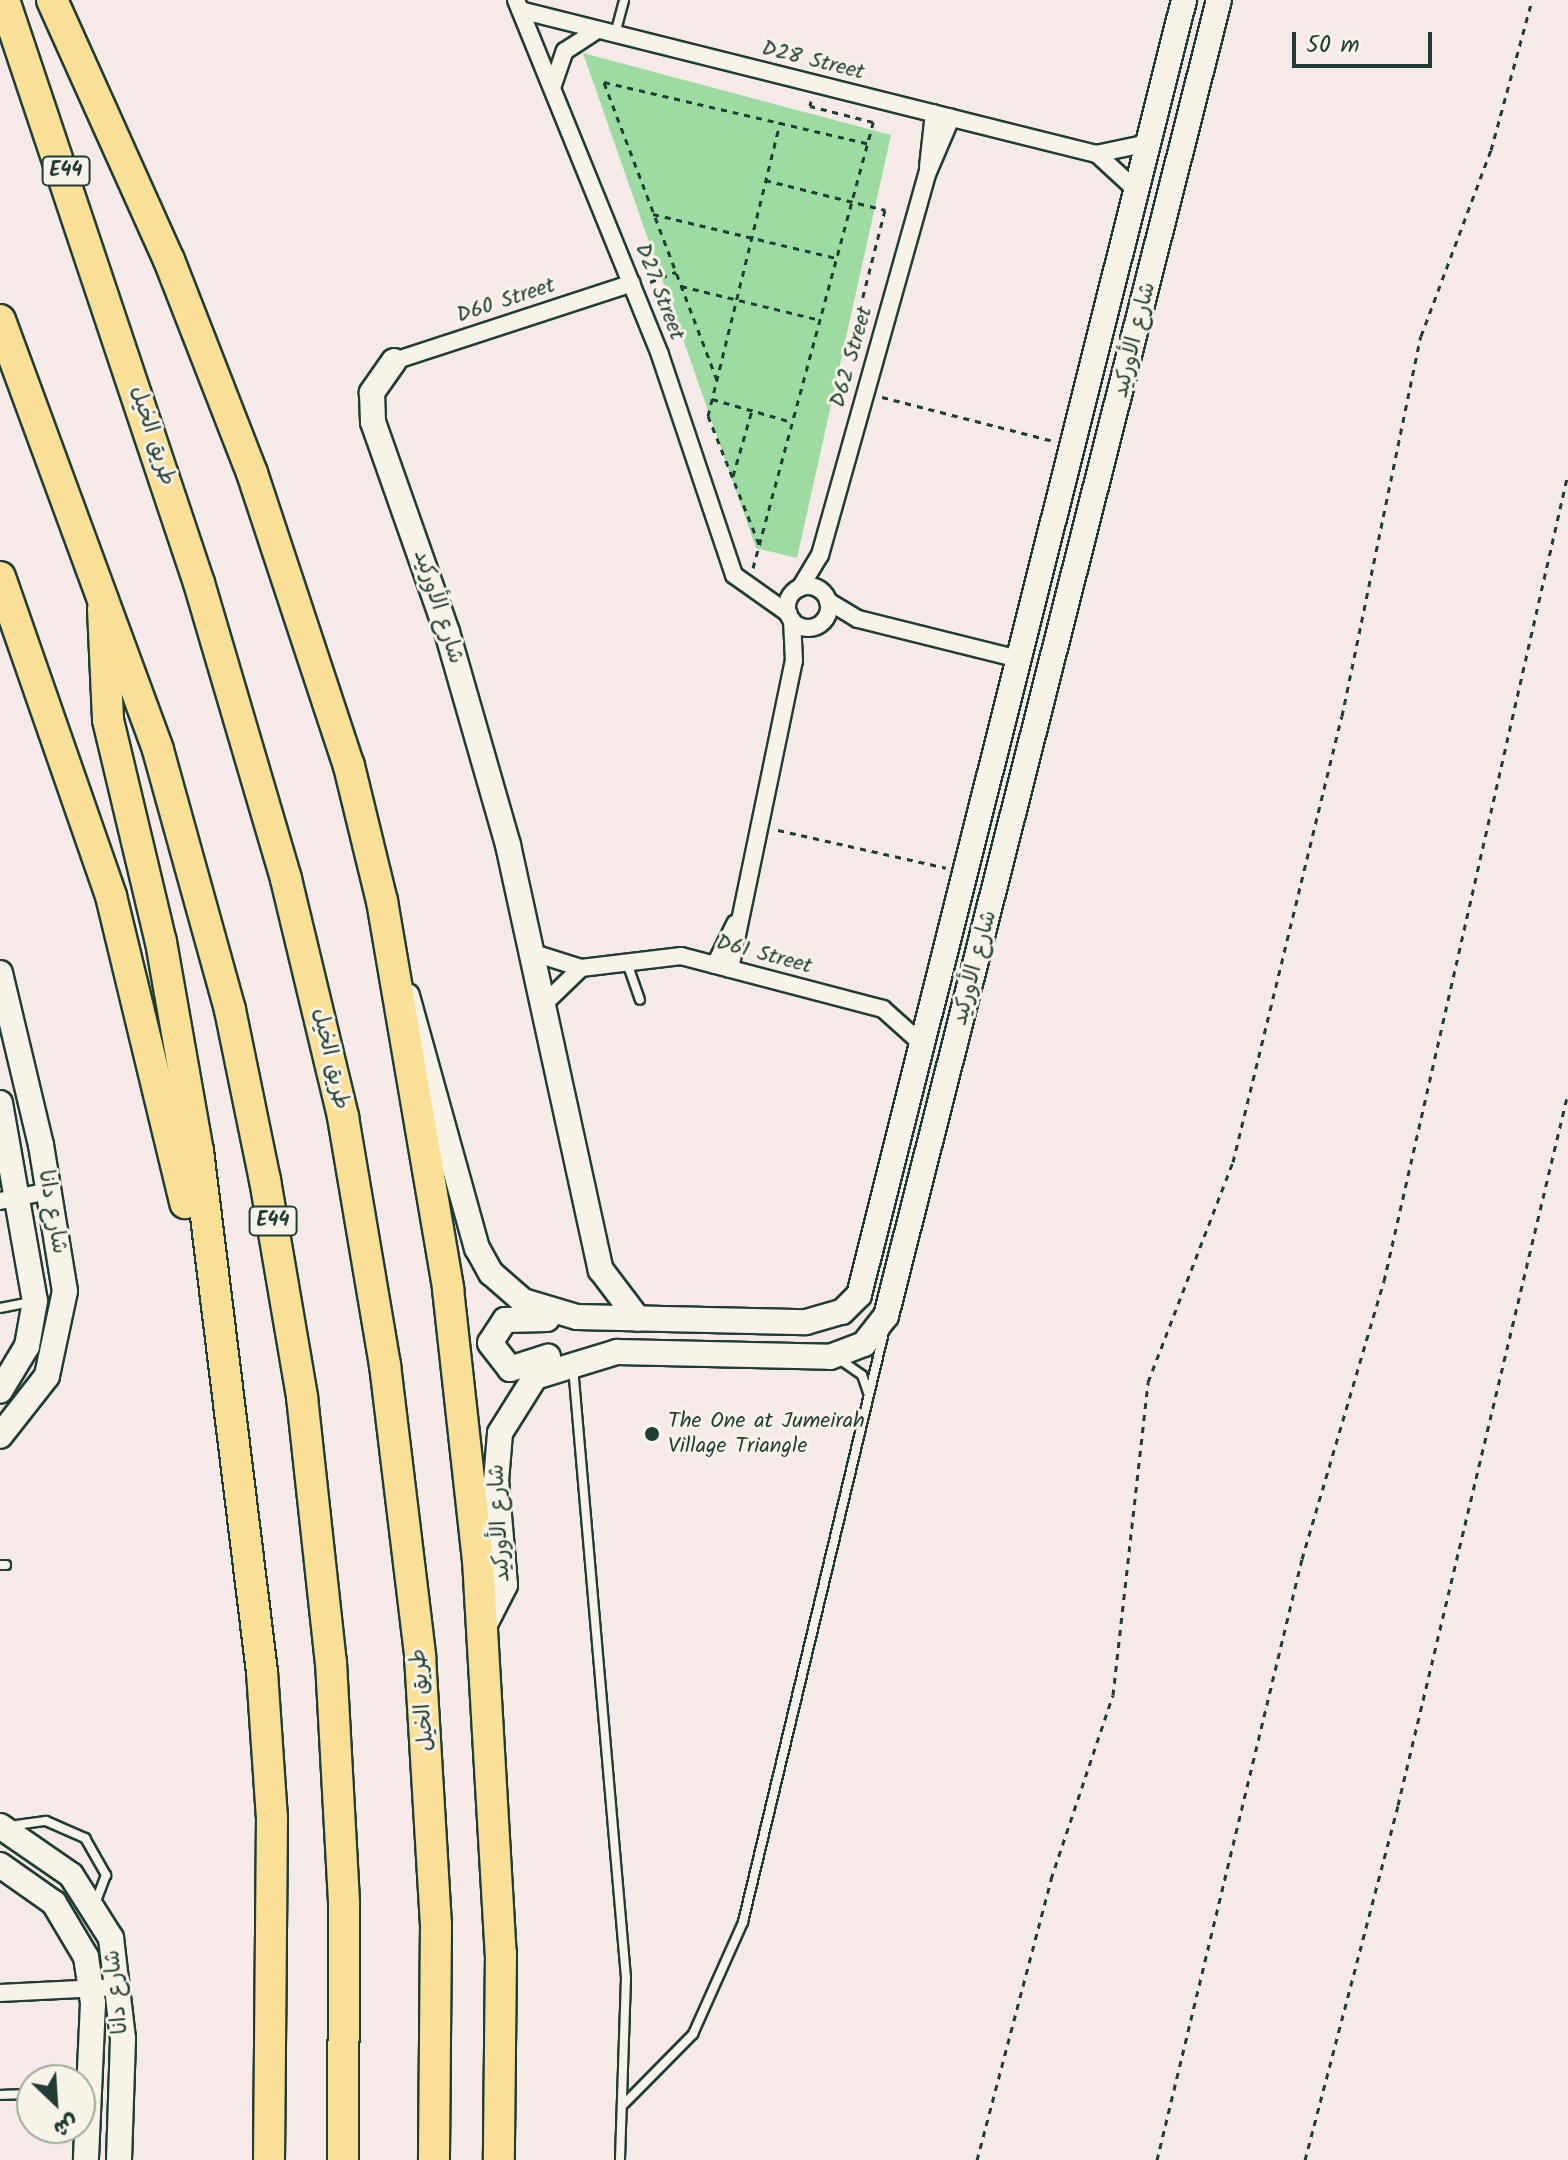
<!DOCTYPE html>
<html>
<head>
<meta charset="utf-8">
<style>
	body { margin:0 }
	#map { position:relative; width:1568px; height:2160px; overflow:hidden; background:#f6eae9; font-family:Kalam,"Playpen Sans Arabic",sans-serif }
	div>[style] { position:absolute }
	.green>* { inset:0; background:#9ddba3 }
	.path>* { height:3px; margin-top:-1.5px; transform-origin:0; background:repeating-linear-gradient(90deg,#1f3d34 0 6px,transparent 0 12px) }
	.roads { filter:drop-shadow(2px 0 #1f3d34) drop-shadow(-2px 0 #1f3d34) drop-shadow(0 2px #1f3d34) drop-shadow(0 -2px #1f3d34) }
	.lane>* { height:8px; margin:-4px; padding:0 4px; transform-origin:4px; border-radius:4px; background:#f7f3e8 }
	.street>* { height:16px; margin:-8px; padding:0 8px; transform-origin:8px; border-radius:8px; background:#f7f3e8 }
	.street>.ring { margin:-8px; padding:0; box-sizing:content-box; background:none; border:16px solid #f7f3e8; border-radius:50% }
	.secondary>* { height:24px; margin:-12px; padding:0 12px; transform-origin:12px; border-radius:12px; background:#f7f3e8 }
	.highway>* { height:30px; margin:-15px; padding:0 15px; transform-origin:15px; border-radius:15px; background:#fadf96 }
	.dots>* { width:22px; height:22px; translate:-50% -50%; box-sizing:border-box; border:4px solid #f7f3e8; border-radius:50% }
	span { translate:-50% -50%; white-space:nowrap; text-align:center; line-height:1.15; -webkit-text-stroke:6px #f7f3e8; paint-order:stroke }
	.shield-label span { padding:2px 6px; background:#f7f3e8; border:2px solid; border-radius:6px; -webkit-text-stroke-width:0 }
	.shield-label { font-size:20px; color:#1f3d34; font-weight:700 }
	.street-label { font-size:22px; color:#1f3d34 }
	.poi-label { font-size:22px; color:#1f3d34 }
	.left { translate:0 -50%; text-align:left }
	.north { position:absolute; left:16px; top:2064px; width:80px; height:80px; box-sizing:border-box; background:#f7f3e8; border:2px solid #a1aaa0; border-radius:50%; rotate:155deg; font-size:22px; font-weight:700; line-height:32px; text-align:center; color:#1f3d34 }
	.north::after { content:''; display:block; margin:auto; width:28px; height:36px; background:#1f3d34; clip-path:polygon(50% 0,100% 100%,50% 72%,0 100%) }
	.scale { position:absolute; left:1292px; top:32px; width:140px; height:36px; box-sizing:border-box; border:4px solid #1f3d34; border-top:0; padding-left:10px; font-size:24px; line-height:28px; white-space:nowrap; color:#1f3d34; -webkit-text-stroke:6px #f7f3e8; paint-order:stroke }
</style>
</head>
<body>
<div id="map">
	<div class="green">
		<div style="clip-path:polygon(583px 53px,891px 135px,797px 558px,756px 548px)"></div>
	</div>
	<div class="path">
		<div style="left:765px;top:180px;width:124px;rotate:14deg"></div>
		<div style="left:885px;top:210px;width:122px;rotate:104.3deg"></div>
		<div style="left:855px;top:328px;width:11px;rotate:15deg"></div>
		<div style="left:653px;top:214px;width:188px;rotate:13.5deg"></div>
		<div style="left:650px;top:282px;width:28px;rotate:-21deg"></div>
		<div style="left:681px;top:286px;width:143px;rotate:13.7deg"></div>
		<div style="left:717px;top:380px;width:319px;rotate:-110.8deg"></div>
		<div style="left:604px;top:82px;width:270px;rotate:13.1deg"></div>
		<div style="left:882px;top:397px;width:177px;rotate:14.4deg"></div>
		<div style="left:712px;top:399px;width:83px;rotate:16deg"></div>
		<div style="left:733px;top:476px;width:69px;rotate:-73.9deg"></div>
		<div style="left:759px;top:544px;width:138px;rotate:-111.7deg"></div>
		<div style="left:708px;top:416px;width:303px;rotate:-76.2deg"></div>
		<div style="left:753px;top:568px;width:462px;rotate:-74.9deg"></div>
		<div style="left:873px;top:122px;width:65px;rotate:-165.7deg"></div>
		<div style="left:810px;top:106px;width:5px;rotate:-79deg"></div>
		<div style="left:778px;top:830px;width:172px;rotate:12.7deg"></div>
		<div style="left:977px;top:2160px;width:291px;rotate:-75.2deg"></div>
		<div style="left:1051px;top:1879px;width:194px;rotate:-71.4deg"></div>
		<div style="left:1113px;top:1695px;width:315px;rotate:-83.6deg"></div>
		<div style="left:1148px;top:1382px;width:236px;rotate:-68.9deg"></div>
		<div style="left:1233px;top:1162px;width:459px;rotate:-76.3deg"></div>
		<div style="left:1342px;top:716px;width:388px;rotate:-78.3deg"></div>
		<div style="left:1421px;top:336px;width:199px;rotate:-69.4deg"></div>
		<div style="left:1491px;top:150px;width:156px;rotate:-74.7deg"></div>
		<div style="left:1157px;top:2160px;width:618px;rotate:-76.44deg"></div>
		<div style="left:1302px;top:1559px;width:290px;rotate:-73.6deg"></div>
		<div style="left:1384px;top:1281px;width:828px;rotate:-77.16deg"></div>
		<div style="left:1305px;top:2160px;width:367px;rotate:-75.3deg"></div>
		<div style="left:1398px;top:1805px;width:732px;rotate:-76.57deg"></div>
	</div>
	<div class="roads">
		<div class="lane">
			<div style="left:615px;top:34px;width:35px;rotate:-75deg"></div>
			<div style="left:626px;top:960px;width:42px;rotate:70.7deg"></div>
			<div style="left:0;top:1308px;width:32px;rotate:-11deg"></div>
			<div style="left:839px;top:1359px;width:28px;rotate:35deg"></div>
			<div style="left:862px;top:1375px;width:21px;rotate:71deg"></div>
			<div style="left:573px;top:1367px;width:613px;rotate:85.04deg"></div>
			<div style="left:626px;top:1978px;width:182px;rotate:91.9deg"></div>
			<div style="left:0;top:1565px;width:6px"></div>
			<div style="left:9px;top:1826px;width:37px;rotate:-8deg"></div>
			<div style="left:46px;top:1821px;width:43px;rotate:23.6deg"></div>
			<div style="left:85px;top:1838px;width:43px;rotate:60.4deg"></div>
			<div style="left:106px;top:1875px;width:30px;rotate:111deg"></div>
			<div style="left:0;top:2095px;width:32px;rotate:-2deg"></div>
			<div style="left:625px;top:2103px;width:97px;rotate:-45.4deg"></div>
			<div style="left:693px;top:2034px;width:123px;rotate:-65.9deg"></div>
			<div style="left:743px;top:1922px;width:611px;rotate:-76.56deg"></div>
		</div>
		<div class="street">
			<div style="left:516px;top:0;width:383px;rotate:67.9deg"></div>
			<div style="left:660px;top:355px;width:232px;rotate:71.4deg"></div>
			<div style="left:734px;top:575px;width:67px;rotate:35.3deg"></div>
			<div style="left:520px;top:10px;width:594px;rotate:14.04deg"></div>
			<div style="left:1096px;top:154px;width:53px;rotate:-11.9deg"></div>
			<div style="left:553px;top:85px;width:36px;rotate:-71deg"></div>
			<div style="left:565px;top:51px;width:37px;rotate:-33deg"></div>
			<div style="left:1097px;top:154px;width:53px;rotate:42.7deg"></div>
			<div style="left:928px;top:167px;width:54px;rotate:-83.7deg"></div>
			<div style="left:394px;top:361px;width:250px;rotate:-18.1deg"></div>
			<div class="ring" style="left:787px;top:586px;width:26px;height:26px"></div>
			<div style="left:800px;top:588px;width:39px;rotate:-59deg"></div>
			<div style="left:820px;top:555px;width:398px;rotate:-74.3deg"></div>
			<div style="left:928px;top:172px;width:59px;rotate:-66.9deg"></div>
			<div style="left:828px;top:601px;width:35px;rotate:31deg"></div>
			<div style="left:858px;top:619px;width:165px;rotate:14deg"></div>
			<div style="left:534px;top:953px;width:49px;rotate:17.7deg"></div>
			<div style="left:581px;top:968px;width:101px;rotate:-6.8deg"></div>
			<div style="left:681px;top:956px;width:209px;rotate:14.7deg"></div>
			<div style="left:883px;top:1009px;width:52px;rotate:41.9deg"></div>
			<div style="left:715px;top:965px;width:46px;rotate:-64deg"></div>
			<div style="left:730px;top:969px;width:315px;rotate:-78.3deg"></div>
			<div style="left:794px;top:661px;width:41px;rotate:-92.8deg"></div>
			<div style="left:545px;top:1003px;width:50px;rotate:-44.2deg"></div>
			<div style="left:0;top:1201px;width:50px;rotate:-11.5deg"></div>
			<div style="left:0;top:1993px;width:120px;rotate:-2.9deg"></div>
		</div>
		<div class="secondary">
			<div style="left:394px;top:361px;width:39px;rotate:125deg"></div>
			<div style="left:372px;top:393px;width:29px;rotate:88deg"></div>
			<div style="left:373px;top:422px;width:223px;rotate:70.6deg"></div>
			<div style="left:447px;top:632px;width:222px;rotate:74deg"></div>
			<div style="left:508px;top:845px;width:435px;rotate:77.7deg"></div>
			<div style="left:601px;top:1270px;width:61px;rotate:52.9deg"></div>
			<div style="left:0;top:973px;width:177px;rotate:76.6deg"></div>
			<div style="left:41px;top:1145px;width:148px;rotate:80.7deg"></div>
			<div style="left:65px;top:1291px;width:87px;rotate:102deg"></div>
			<div style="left:47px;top:1376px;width:76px;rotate:128.1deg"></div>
			<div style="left:407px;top:996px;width:262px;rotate:74.5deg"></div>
			<div style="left:477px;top:1248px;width:29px;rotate:61deg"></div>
			<div style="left:491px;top:1273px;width:43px;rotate:41.2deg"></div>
			<div style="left:523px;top:1301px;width:56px;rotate:16.5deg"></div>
			<div style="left:577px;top:1317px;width:229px;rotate:1.3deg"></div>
			<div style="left:806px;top:1322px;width:37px;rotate:-16deg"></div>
			<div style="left:842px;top:1312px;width:24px;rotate:-45deg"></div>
			<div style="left:859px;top:1295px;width:1335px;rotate:-75.91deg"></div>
			<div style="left:0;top:1103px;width:201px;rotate:80deg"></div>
			<div style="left:35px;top:1301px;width:46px;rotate:100.1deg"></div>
			<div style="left:27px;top:1346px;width:52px;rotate:121deg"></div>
			<div style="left:547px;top:1319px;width:42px;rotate:178.6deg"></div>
			<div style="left:505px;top:1320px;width:27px;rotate:123deg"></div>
			<div style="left:490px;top:1343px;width:33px;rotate:52deg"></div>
			<div style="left:510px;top:1369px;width:40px;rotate:-18deg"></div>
			<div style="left:484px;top:1626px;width:46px;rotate:-62.9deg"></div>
			<div style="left:505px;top:1585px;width:104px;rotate:-94.9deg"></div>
			<div style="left:496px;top:1481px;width:48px;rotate:-85.2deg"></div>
			<div style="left:500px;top:1433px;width:66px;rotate:-58deg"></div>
			<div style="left:535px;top:1377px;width:86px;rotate:-17deg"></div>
			<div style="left:617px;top:1352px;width:213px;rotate:1.3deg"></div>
			<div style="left:830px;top:1357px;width:36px;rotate:-21deg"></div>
			<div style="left:864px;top:1344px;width:36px;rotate:-52deg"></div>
			<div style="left:886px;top:1316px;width:1357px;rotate:-75.8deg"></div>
			<div style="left:0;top:1826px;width:86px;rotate:34.6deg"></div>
			<div style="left:71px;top:1875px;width:75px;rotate:57.6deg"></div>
			<div style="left:111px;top:1938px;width:102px;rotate:83.2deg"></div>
			<div style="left:123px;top:2039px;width:121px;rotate:91.9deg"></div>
			<div style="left:0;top:1865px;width:66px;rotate:35.1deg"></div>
			<div style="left:54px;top:1903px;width:63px;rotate:59.3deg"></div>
			<div style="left:86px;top:1957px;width:47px;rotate:81.3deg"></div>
			<div style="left:93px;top:2003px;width:157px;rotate:92.6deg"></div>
		</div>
		<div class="highway">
			<div style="left:4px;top:0;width:615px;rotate:71.51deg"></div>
			<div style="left:199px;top:583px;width:309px;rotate:73.6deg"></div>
			<div style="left:286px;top:879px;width:245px;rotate:76.5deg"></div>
			<div style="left:343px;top:1117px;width:252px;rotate:80.4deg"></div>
			<div style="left:385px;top:1365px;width:293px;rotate:83.1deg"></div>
			<div style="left:420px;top:1656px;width:269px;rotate:86.6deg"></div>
			<div style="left:436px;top:1925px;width:235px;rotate:90.5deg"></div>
			<div style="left:52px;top:0;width:285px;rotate:65.8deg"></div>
			<div style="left:169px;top:260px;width:229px;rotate:68.7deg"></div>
			<div style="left:252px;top:473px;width:309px;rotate:71.7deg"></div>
			<div style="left:349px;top:766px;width:139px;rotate:76.3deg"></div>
			<div style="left:382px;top:901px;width:394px;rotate:80.3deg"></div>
			<div style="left:448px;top:1289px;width:273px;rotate:83.7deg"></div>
			<div style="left:478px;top:1560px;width:394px;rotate:86.7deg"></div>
			<div style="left:501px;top:1953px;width:207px;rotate:90.6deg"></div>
			<div style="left:0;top:320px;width:458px;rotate:69.8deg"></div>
			<div style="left:158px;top:750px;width:270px;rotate:74.5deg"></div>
			<div style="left:230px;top:1010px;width:174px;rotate:78.4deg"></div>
			<div style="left:265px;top:1180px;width:220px;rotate:80.3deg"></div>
			<div style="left:302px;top:1397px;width:267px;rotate:83.8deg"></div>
			<div style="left:331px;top:1662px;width:242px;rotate:86.9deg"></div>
			<div style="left:344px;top:1904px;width:256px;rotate:90.2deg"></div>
			<div style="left:0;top:577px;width:338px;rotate:70.8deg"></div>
			<div style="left:111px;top:896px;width:316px;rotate:76.4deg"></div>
			<div style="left:103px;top:609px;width:111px;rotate:87.4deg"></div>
			<div style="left:108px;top:720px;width:228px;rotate:76.6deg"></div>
			<div style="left:161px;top:942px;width:212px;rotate:80deg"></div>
			<div style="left:198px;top:1151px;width:525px;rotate:83deg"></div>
			<div style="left:262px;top:1672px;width:145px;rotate:86.1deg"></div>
			<div style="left:272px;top:1817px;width:343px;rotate:90.5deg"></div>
		</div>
	</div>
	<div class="dots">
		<div style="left:652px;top:1434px;background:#1f3d34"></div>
	</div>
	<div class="shield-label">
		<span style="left:66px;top:171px">E44</span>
		<span style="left:273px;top:1221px">E44</span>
	</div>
	<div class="street-label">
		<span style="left:813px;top:61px;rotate:14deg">D28 Street</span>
		<span style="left:659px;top:292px;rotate:69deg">D27 Street</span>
		<span style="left:506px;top:301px;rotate:-18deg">D60 Street</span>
		<span style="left:1135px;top:340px;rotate:-76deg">شارع الأوركيد</span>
		<span style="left:852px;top:357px;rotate:-74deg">D62 Street</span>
		<span style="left:152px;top:436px;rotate:72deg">طريق الخيل</span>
		<span style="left:438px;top:607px;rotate:72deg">شارع الأوركيد</span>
		<span style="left:764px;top:955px;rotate:15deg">D61 Street</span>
		<span style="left:975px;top:968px;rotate:-75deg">شارع الأوركيد</span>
		<span style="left:330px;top:1059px;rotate:77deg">طريق الخيل</span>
		<span style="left:52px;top:1212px;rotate:80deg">شارع دانا</span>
		<span style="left:500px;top:1523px;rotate:-93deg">شارع الأوركيد</span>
		<span style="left:423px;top:1700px;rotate:-95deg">طريق الخيل</span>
		<span style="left:117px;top:1992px;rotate:-96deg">شارع دانا</span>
	</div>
	<div class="poi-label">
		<span class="left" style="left:668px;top:1434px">The One at Jumeirah<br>Village Triangle</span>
	</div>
	<div class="north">ش</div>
	<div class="scale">50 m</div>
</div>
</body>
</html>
